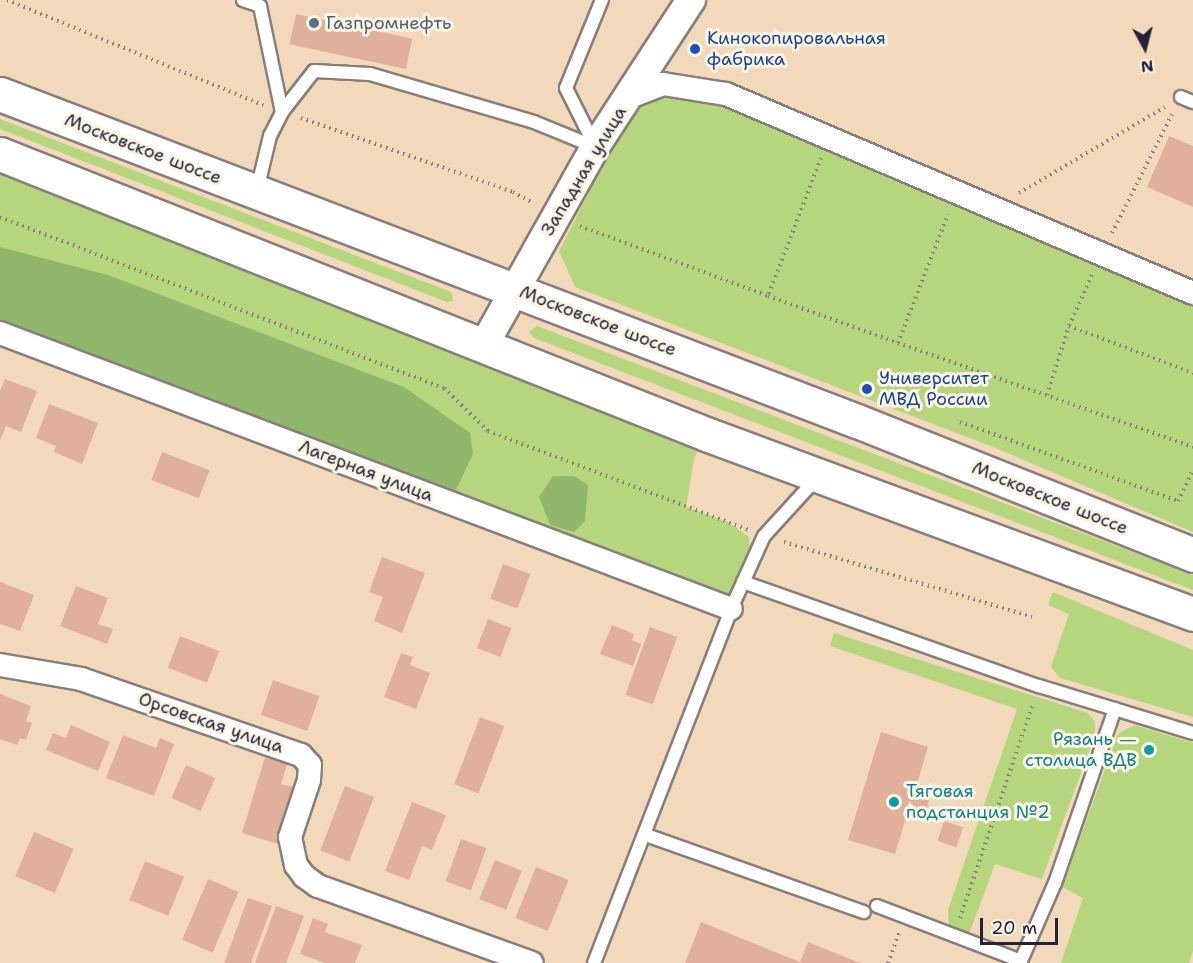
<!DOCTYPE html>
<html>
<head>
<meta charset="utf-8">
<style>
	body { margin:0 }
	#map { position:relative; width:1193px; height:963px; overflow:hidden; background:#f3d9bb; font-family:"Shantell Sans",sans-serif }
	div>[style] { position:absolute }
	.green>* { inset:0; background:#b5d67d }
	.forest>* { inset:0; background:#90b76c }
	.building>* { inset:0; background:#e1b09b; transform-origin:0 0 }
	.path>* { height:4px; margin-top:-2px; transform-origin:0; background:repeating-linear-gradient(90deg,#8a7e7b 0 1.5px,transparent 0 6px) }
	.roads { filter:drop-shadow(2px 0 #8a7e7b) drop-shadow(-2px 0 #8a7e7b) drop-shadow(0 2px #8a7e7b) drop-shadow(0 -2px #8a7e7b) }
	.service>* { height:12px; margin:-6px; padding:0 6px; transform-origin:6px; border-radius:6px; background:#fff }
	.minor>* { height:22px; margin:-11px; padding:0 11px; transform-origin:11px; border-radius:11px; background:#fff }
	.tertiary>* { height:28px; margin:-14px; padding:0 14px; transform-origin:14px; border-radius:14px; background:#fff }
	.primary>* { height:33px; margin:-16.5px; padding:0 16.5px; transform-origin:16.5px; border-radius:16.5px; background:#fff }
	.dots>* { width:16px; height:16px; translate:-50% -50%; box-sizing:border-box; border:3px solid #fcf5e5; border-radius:50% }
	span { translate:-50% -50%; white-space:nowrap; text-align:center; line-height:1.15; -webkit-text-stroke:6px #fcf5e5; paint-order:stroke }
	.service-label { font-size:18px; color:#4e5e75 }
	.left { translate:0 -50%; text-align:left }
	.transit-label { font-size:18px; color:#164399 }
	.street-label { font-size:18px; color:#22223b }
	.culture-label { font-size:18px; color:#0d838f }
	.right { translate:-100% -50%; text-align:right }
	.north { position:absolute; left:1115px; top:18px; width:60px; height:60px; -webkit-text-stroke:4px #fcf5e5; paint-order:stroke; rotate:173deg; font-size:16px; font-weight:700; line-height:24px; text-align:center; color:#22223b }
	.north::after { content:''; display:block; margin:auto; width:21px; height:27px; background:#22223b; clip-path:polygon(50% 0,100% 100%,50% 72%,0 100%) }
	.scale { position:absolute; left:980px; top:918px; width:78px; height:27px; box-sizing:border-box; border:3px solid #22223b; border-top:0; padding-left:8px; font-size:18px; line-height:21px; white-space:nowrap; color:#22223b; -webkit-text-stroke:4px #fcf5e5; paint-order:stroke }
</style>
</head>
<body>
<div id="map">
	<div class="green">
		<div style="clip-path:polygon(656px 96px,725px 105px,954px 199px,1193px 307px,1193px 532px,993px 447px,575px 287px,559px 251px,629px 114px)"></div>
		<div style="clip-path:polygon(0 119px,451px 292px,453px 301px,447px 302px,0 129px)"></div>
		<div style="clip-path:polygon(0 167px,706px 434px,694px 459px,686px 507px,728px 522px,749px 537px,751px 566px,731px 609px,0 333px)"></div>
		<div style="clip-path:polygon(537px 326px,1193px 575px,1193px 590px,534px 338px,529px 332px)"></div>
		<div style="clip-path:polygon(1053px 592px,1193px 650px,1193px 717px,1060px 678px,1051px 667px,1069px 614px,1048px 605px)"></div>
		<div style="clip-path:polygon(834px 633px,1088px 713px,1095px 722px,1095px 735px,1042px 879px,995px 864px,969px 934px,949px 926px,948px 910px,1017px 709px,830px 646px)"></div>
		<div style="clip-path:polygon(1135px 725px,1193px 743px,1193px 951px,1189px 963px,1061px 963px,1083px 898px,1062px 887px,1118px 734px)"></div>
	</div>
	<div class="forest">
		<div style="clip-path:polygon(0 247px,108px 275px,404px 387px,470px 433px,473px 454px,450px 502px,0 333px)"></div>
		<div style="clip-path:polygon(553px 476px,574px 476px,588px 485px,585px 521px,574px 532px,550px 525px,539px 497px)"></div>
	</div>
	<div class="building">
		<div style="left:296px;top:14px;width:119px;height:31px;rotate:12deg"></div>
		<div style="clip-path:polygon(1169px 136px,1193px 146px,1193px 207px,1147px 187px)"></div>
		<div style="clip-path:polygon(5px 379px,37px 391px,21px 432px,6px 426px,0 441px,0 391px)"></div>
		<div style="clip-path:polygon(49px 404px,98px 423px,82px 464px,54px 452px,56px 446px,36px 438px)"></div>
		<div style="left:162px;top:452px;width:51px;height:30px;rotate:21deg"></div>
		<div style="clip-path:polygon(382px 557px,425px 573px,402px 633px,374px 621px,383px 597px,369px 592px)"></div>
		<div style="left:503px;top:564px;width:29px;height:37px;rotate:20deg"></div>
		<div style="clip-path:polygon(0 582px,34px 595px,20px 631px,0 624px)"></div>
		<div style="clip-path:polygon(76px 586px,108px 598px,98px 624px,113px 629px,107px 644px,60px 626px)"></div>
		<div style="left:488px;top:619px;width:25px;height:31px;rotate:21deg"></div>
		<div style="clip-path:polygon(612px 625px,634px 634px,632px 640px,641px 644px,633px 666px,600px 654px)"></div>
		<div style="left:650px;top:627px;width:29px;height:72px;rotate:20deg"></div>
		<div style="left:180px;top:636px;width:42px;height:34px;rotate:21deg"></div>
		<div style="clip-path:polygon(401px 653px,413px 657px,410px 665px,430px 673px,416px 709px,384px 697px)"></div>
		<div style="left:273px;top:680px;width:49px;height:37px;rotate:19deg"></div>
		<div style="clip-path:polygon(0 694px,31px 706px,26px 721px,32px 723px,26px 740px,20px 738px,17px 745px,0 739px)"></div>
		<div style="left:480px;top:717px;width:26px;height:72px;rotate:21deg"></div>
		<div style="clip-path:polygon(71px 725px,110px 742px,98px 771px,46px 750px,53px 733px,66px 738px)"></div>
		<div style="clip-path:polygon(881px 732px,928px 747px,916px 787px,932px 792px,924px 816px,908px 811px,895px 854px,848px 840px)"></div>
		<div style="clip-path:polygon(123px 735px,156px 748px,160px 738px,174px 744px,154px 796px,106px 778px)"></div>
		<div style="clip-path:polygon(265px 757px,287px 764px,281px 784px,294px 787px,278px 844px,242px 833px)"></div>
		<div style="left:186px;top:765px;width:32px;height:36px;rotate:24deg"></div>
		<div style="left:345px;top:786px;width:31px;height:69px;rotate:21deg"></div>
		<div style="clip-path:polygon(412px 802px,446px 815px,432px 850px,422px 846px,409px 880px,385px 871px)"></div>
		<div style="left:944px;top:821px;width:20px;height:21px;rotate:18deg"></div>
		<div style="left:34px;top:832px;width:43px;height:48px;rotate:23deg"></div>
		<div style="left:461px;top:839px;width:27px;height:45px;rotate:20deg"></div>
		<div style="left:495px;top:860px;width:29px;height:42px;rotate:22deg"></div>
		<div style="left:145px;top:861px;width:42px;height:42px;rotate:22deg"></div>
		<div style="left:536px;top:867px;width:35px;height:55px;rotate:22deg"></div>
		<div style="left:208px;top:879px;width:33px;height:66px;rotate:23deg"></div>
		<div style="clip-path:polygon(248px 898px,272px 906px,251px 963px,224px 963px)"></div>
		<div style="clip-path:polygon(276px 906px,304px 916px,286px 963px,255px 963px)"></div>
		<div style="clip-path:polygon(313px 918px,328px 924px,325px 932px,362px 945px,355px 963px,325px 963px,300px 954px)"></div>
		<div style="clip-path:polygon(701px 922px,800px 962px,808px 942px,860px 963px,685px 963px)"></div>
	</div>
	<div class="path">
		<div style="left:7px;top:0;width:277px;rotate:22.3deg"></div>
		<div style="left:301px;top:118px;width:225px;rotate:19.2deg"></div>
		<div style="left:513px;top:192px;width:23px;rotate:29deg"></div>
		<div style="left:821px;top:158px;width:148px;rotate:111deg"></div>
		<div style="left:768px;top:296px;width:138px;rotate:19.9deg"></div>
		<div style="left:898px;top:343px;width:138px;rotate:-68.8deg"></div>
		<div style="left:1019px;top:193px;width:169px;rotate:-30.5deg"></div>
		<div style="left:0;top:217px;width:476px;rotate:21.1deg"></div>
		<div style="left:444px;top:388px;width:62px;rotate:44.3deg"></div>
		<div style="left:488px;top:431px;width:278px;rotate:20.8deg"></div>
		<div style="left:580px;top:226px;width:201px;rotate:20.4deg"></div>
		<div style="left:1112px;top:233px;width:133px;rotate:-63.2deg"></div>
		<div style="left:1092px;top:275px;width:56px;rotate:114.3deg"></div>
		<div style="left:1069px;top:326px;width:133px;rotate:20.8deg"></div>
		<div style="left:898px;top:343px;width:313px;rotate:19.4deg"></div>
		<div style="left:1047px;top:395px;width:72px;rotate:-72.3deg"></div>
		<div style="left:960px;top:422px;width:232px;rotate:19.9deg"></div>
		<div style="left:1178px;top:501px;width:34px;rotate:-64deg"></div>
		<div style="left:784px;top:542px;width:259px;rotate:16.8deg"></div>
		<div style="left:960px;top:918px;width:226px;rotate:-71.2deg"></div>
		<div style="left:888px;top:963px;width:32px;rotate:-70deg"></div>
	</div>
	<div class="roads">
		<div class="service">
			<div style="left:243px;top:0;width:18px;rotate:19deg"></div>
			<div style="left:260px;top:6px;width:108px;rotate:78.3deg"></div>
			<div style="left:1181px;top:97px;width:13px;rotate:23deg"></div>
			<div style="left:595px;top:146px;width:65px;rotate:-116.6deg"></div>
			<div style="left:566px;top:88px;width:95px;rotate:-67.8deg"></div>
			<div style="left:257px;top:190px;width:56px;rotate:-76.5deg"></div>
			<div style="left:270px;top:136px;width:27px;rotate:-63deg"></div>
			<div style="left:282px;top:112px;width:52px;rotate:-52deg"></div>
			<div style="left:314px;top:71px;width:56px;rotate:3.1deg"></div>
			<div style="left:370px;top:74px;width:171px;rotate:16.3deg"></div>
			<div style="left:534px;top:122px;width:66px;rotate:22.3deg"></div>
			<div style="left:743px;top:582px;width:314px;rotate:19.4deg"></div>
			<div style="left:1039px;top:686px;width:161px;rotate:17deg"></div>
			<div style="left:646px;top:835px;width:231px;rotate:19.5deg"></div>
			<div style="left:877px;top:906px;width:154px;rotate:20.9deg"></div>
			<div style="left:594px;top:963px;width:380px;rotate:-68.8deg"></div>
			<div style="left:731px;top:609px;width:80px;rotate:-65.7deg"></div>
			<div style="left:764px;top:536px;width:79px;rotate:-47.6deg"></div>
			<div style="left:1020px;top:963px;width:87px;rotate:-66.4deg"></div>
			<div style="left:1055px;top:883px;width:184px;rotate:-71deg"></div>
		</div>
		<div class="minor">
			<div style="left:627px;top:98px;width:39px;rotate:-21deg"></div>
			<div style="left:663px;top:84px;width:64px;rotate:9deg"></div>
			<div style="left:726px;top:94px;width:508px;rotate:23.08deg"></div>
			<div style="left:0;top:333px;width:781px;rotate:20.68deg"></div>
			<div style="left:0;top:665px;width:82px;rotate:9.8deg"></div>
			<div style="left:81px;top:679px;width:233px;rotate:19.1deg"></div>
			<div style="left:301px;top:755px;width:13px;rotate:48deg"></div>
			<div style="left:310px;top:765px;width:15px;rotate:94deg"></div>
			<div style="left:309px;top:780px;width:60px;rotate:108.4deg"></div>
			<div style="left:290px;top:837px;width:29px;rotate:78deg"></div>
			<div style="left:296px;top:865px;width:14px;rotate:54deg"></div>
			<div style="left:304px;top:876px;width:17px;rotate:36deg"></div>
			<div style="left:318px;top:886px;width:227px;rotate:19.8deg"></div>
		</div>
		<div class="tertiary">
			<div style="left:484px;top:345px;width:227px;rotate:-60.7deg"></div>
			<div style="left:595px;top:147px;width:176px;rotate:-56.9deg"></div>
		</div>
		<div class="primary">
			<div style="left:0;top:94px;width:917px;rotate:20.89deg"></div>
			<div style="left:857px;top:421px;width:362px;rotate:21.7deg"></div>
			<div style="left:0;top:154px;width:759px;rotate:21.63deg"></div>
			<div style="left:706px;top:434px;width:519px;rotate:20.28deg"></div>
		</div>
	</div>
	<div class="dots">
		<div style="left:314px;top:23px;background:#5c6f8a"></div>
		<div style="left:695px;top:49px;background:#1a4fb4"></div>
		<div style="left:867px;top:389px;background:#1a4fb4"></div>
		<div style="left:1149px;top:750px;background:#0f9aa8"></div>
		<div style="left:894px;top:802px;background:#0f9aa8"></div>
	</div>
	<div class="service-label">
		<span class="left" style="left:326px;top:23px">Газпромнефть</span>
	</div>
	<div class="transit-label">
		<span class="left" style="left:707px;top:49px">Кинокопировальная<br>фабрика</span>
		<span class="left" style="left:879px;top:389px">Университет<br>МВД России</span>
	</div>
	<div class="street-label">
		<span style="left:143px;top:149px;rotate:21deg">Московское шоссе</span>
		<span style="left:584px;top:171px;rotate:-59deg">Западная улица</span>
		<span style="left:598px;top:321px;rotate:21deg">Московское шоссе</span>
		<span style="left:366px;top:471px;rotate:21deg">Лагерная улица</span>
		<span style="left:1050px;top:498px;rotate:22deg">Московское шоссе</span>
		<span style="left:211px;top:723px;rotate:19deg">Орсовская улица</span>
	</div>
	<div class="culture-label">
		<span class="right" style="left:1137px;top:750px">Рязань —<br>столица ВДВ</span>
		<span class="left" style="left:906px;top:802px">Тяговая<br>подстанция №2</span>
	</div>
	<div class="north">N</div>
	<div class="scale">20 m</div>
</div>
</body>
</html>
